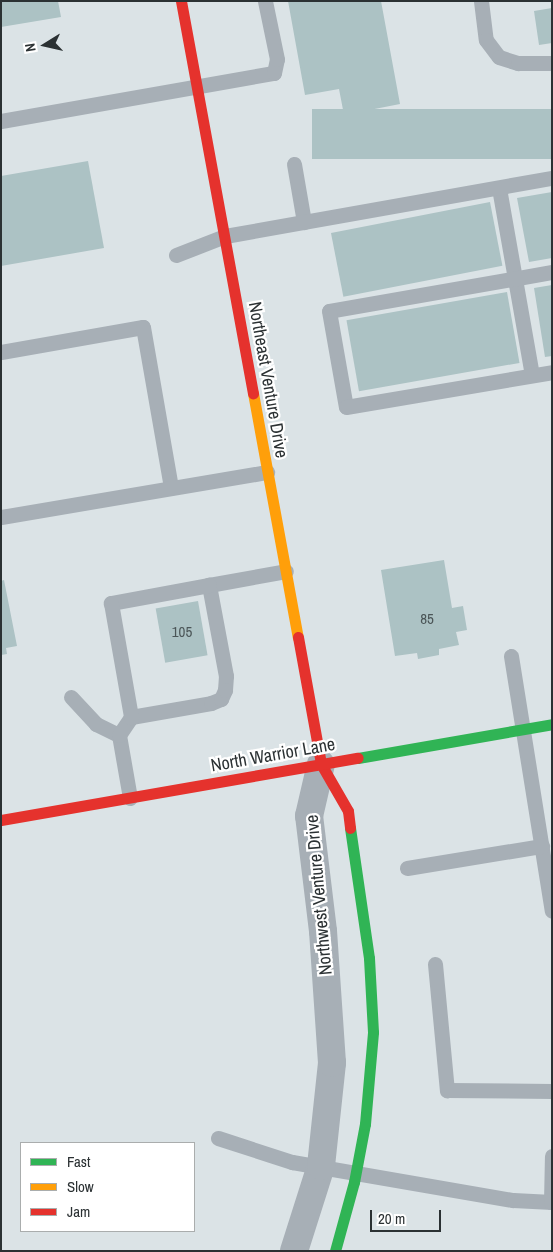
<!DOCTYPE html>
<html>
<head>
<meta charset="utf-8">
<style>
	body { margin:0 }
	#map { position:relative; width:553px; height:1252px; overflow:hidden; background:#dbe3e6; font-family:"Archivo Narrow",sans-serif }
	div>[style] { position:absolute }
	.building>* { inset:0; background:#acc2c4; transform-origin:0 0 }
	.lane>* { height:15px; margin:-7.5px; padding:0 7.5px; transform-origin:7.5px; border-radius:7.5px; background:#a7afb6 }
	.street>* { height:28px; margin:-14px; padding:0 14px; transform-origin:14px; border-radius:14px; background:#a7afb6 }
	.fast>* { height:11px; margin:-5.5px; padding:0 5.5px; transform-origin:5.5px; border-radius:5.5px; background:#30b455 }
	.slow>* { height:11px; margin:-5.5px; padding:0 5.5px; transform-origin:5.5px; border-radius:5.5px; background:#ff9f0a }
	.jam>* { height:11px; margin:-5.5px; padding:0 5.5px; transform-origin:5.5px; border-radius:5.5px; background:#e5322d }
	span { translate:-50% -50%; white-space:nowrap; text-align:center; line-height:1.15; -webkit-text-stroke:4.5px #fff; paint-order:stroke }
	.number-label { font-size:15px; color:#4b5557 }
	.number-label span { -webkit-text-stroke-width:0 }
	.street-label { font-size:18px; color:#2b3133 }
	.frame { position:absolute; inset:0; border:2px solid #2b3133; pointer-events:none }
	.legend { position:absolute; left:20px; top:1142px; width:175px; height:90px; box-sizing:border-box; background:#fff; border:1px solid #aaadad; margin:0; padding:6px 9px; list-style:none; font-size:15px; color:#2b3133 }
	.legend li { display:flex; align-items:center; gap:10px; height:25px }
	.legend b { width:25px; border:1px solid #aaadad }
	.north { position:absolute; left:20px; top:20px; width:50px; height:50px; -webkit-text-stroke:4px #fff; paint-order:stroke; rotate:260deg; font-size:14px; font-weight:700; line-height:20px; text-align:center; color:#2b3133 }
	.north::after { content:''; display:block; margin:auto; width:18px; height:22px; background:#2b3133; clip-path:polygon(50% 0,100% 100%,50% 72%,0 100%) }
	.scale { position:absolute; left:370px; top:1210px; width:71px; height:22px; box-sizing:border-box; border:2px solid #2b3133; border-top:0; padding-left:6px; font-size:15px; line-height:18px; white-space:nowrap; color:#2b3133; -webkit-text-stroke:4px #fff; paint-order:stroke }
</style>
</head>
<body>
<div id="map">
	<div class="building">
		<div style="clip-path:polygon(1px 1px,58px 1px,61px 17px,1px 27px)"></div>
		<div style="clip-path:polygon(288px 1px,381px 1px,400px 104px,344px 115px,339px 89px,305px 95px)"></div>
		<div style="clip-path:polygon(552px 8px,552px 43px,539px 45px,534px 11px)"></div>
		<div style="left:552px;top:109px;width:50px;height:240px;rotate:90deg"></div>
		<div style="clip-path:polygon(88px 161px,104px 248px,1px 266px,1px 176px)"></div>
		<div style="clip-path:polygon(552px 192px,552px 258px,529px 262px,517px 198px)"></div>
		<div style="left:490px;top:202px;width:65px;height:162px;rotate:79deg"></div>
		<div style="clip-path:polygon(552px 285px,552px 356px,545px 357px,534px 288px)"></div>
		<div style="left:507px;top:292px;width:72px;height:163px;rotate:80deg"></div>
		<div style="clip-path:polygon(444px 560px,452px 608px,463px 606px,467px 630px,456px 632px,459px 645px,439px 649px,439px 655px,418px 659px,417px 653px,395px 656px,381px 570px)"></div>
		<div style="clip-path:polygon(4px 580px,17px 646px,6px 648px,7px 654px,1px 655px,1px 581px)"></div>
		<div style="left:198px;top:601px;width:55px;height:43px;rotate:80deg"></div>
	</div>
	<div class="lane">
		<div style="left:481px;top:1px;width:39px;rotate:83deg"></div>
		<div style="left:486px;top:40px;width:21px;rotate:53deg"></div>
		<div style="left:499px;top:57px;width:20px;rotate:18deg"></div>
		<div style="left:518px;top:63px;width:34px"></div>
		<div style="left:1px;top:121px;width:277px;rotate:-10deg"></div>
		<div style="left:274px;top:73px;width:14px;rotate:-78deg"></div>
		<div style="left:277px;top:59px;width:59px;rotate:-101.7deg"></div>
		<div style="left:294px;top:164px;width:59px;rotate:80.2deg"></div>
		<div style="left:499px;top:188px;width:190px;rotate:80deg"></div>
		<div style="left:176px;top:255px;width:53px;rotate:-21.2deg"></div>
		<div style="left:225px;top:236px;width:332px;rotate:-10.1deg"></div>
		<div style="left:552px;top:272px;width:226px;rotate:170.1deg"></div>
		<div style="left:329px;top:311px;width:97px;rotate:80deg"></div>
		<div style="left:346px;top:407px;width:209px;rotate:-9.6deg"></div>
		<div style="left:1px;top:352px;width:144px;rotate:-10deg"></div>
		<div style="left:143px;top:327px;width:163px;rotate:80.1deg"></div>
		<div style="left:1px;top:517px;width:270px;rotate:-9.6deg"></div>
		<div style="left:209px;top:585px;width:78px;rotate:-10.3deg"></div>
		<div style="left:511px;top:656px;width:258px;rotate:80.9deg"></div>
		<div style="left:71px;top:697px;width:37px;rotate:47deg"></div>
		<div style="left:96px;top:724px;width:25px;rotate:26deg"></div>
		<div style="left:130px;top:798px;width:64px;rotate:-99.9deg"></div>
		<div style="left:119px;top:735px;width:22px;rotate:-56deg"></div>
		<div style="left:131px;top:717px;width:81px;rotate:-9.9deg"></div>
		<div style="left:211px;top:703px;width:11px;rotate:-22deg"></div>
		<div style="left:221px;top:699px;width:10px;rotate:-66deg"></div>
		<div style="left:225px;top:690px;width:14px;rotate:-86deg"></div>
		<div style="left:226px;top:676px;width:93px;rotate:-100.6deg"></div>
		<div style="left:209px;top:585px;width:100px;rotate:169.6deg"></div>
		<div style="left:111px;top:603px;width:116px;rotate:80deg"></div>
		<div style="left:407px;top:868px;width:137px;rotate:-9.3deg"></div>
		<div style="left:435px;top:964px;width:127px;rotate:84.6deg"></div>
		<div style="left:447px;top:1090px;width:105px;rotate:0.5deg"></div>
		<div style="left:218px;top:1138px;width:78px;rotate:18deg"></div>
		<div style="left:292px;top:1162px;width:224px;rotate:9.8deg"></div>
		<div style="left:513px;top:1200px;width:39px;rotate:3deg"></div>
		<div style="left:551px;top:1202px;width:46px;rotate:-88.8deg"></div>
	</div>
	<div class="street">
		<div style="left:294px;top:1251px;width:89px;rotate:-72.4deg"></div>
		<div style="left:321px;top:1166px;width:104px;rotate:-83.9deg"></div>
		<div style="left:332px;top:1063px;width:132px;rotate:-93.9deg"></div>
		<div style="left:323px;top:931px;width:116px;rotate:-96.9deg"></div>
		<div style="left:309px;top:816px;width:53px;rotate:-77deg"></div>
	</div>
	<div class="fast">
		<div style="left:358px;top:758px;width:197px;rotate:-9.9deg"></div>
		<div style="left:335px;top:1251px;width:72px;rotate:-74.6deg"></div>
		<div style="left:354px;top:1182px;width:59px;rotate:-79.3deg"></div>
		<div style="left:365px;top:1124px;width:92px;rotate:-85deg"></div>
		<div style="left:373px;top:1032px;width:74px;rotate:-93.1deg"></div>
		<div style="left:369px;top:958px;width:131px;rotate:-98.3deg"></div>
	</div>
	<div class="slow">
		<div style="left:253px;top:393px;width:248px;rotate:79.6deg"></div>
	</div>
	<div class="jam">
		<div style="left:181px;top:1px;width:399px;rotate:79.6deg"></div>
		<div style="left:298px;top:637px;width:129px;rotate:79.7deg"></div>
		<div style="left:321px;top:764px;width:54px;rotate:60.1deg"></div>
		<div style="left:348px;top:811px;width:17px;rotate:83deg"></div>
		<div style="left:1px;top:820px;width:362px;rotate:-9.9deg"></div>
	</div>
	<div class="number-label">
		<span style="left:427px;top:619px">85</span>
		<span style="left:182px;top:632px">105</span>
	</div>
	<div class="street-label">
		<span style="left:268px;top:380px;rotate:80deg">Northeast Venture Drive</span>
		<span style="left:273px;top:755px;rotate:-10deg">North Warrior Lane</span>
		<span style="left:319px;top:895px;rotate:-95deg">Northwest Venture Drive</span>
	</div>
	<div class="frame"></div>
	<ul class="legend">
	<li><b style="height:6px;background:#30b455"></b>Fast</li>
	<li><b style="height:6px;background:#ff9f0a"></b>Slow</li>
	<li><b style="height:6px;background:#e5322d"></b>Jam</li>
	</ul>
	<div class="north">N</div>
	<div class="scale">20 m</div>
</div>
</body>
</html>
